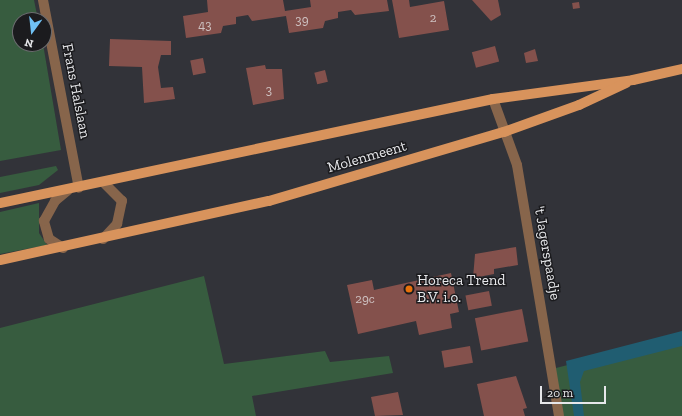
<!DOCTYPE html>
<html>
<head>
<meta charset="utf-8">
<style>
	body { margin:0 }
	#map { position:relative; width:682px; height:416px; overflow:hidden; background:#323339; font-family:"Zilla Slab",serif }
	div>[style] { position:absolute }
	.green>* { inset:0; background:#375c3f }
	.water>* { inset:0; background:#205d71 }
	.building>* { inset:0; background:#84514c; transform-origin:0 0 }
	.minor>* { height:10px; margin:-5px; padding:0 5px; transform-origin:5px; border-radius:5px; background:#87654b }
	.major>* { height:10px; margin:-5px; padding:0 5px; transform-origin:5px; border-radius:5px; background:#d8935c }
	.dots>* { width:11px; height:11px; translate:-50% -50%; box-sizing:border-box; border:2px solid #1b1b1e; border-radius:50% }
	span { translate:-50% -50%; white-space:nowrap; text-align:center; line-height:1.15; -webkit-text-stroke:3px #1b1b1e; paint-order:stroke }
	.number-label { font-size:13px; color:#cec2c2 }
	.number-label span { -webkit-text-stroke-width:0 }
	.street-label { font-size:15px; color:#e6e7ea }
	.poi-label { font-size:15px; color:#e6e7ea }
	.left { translate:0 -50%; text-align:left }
	.north { position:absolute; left:12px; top:12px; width:40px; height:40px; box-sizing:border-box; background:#1b1b1e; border:1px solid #6c6d70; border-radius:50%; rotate:195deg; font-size:11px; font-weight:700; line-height:16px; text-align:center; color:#e6e7ea }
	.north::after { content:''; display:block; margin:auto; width:14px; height:18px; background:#70c1f4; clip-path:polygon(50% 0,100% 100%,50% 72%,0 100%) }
	.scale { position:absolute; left:540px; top:386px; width:66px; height:18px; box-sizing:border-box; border:2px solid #e6e7ea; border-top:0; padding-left:5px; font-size:12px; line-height:14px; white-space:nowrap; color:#e6e7ea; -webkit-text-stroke:3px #1b1b1e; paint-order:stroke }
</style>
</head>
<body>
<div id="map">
	<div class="green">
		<div style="clip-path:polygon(0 0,34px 0,38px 20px,20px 20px,20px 44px,43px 44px,61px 150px,0 161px)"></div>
		<div style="clip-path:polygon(56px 166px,58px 170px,39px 185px,0 193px,0 177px)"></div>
		<div style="clip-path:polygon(39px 203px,39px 233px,47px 245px,0 254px,0 212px)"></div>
		<div style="clip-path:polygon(204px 276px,224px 364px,325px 351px,330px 362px,389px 356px,393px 373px,252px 396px,256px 416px,0 416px,0 328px)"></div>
		<div style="clip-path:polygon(682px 336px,682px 416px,558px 416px,552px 369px)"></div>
	</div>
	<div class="water">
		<div style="clip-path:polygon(682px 331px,682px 346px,584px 371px,580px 382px,584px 416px,574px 416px,566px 361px)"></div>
	</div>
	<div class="building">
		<div style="clip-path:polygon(207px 0,283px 0,285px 11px,311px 7px,310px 0,387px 0,389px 11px,355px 15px,351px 10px,338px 12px,338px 18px,325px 21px,323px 28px,289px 33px,286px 16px,252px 21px,248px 15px,236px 17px,236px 24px,223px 26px,221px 33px,186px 38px,183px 16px,208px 12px)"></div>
		<div style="clip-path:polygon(392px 0,409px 0,410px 7px,444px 1px,449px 30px,399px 38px)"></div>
		<div style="clip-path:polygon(472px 0,498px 0,501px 15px,491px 21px)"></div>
		<div style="left:579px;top:2px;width:6px;height:7px;rotate:81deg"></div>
		<div style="clip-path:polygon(110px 39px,171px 41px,171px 55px,161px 55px,158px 67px,161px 88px,173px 87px,175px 99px,144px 103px,142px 67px,109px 66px)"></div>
		<div style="left:495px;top:46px;width:16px;height:24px;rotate:75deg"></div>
		<div style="clip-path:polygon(535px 49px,538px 61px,526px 63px,524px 53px)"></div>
		<div style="left:203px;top:58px;width:15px;height:13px;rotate:79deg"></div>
		<div style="clip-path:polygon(265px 65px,266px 69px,282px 69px,284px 99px,253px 105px,246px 68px)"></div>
		<div style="left:325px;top:70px;width:12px;height:11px;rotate:76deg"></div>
		<div style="clip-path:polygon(516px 247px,518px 265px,494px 269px,494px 274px,473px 278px,475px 254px)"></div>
		<div style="clip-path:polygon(451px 273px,459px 312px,450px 314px,452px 328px,419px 335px,416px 321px,358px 334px,347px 285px,372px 280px,374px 290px)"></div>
		<div style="left:489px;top:291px;width:15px;height:24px;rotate:79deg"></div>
		<div style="left:522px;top:309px;width:33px;height:48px;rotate:79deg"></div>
		<div style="left:470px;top:346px;width:17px;height:29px;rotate:80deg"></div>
		<div style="clip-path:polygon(516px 376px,527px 408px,523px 409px,525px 416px,484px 416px,477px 384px)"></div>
		<div style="clip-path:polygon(398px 392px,403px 415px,375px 416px,371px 397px)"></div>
	</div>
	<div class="minor">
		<div style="left:43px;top:0;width:191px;rotate:79.2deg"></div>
		<div style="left:493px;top:99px;width:70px;rotate:70deg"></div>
		<div style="left:517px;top:165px;width:254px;rotate:80.5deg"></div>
		<div style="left:103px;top:239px;width:21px;rotate:-47deg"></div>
		<div style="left:117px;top:224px;width:24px;rotate:-78deg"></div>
		<div style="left:122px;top:201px;width:25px;rotate:-135deg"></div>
		<div style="left:63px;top:248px;width:17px;rotate:-147deg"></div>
		<div style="left:49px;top:239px;width:19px;rotate:-106deg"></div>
		<div style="left:44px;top:221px;width:23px;rotate:-61deg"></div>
		<div style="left:55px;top:201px;width:17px;rotate:-40deg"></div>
	</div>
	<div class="major">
		<div style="left:0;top:203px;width:504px;rotate:-11.91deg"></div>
		<div style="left:493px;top:99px;width:141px;rotate:-7.7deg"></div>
		<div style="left:633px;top:80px;width:50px;rotate:-12.7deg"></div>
		<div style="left:0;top:260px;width:275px;rotate:-12.4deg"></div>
		<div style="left:269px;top:201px;width:245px;rotate:-16.4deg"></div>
		<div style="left:504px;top:132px;width:80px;rotate:-19.8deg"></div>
		<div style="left:579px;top:105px;width:52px;rotate:-25.1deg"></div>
	</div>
	<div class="dots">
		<div style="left:409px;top:289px;background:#e8710a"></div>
	</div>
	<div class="number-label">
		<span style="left:433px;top:18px">2</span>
		<span style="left:302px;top:20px">39</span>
		<span style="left:205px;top:25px">43</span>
		<span style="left:269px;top:90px">3</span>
		<span style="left:365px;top:299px">29c</span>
	</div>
	<div class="street-label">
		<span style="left:76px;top:91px;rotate:79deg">Frans Halslaan</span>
		<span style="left:367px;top:157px;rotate:-16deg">Molenmeent</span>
		<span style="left:547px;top:253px;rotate:80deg">'t Jagerspaadje</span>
	</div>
	<div class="poi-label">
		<span class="left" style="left:417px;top:289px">Horeca Trend<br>B.V. i.o.</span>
	</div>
	<div class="north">N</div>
	<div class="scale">20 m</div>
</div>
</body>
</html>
